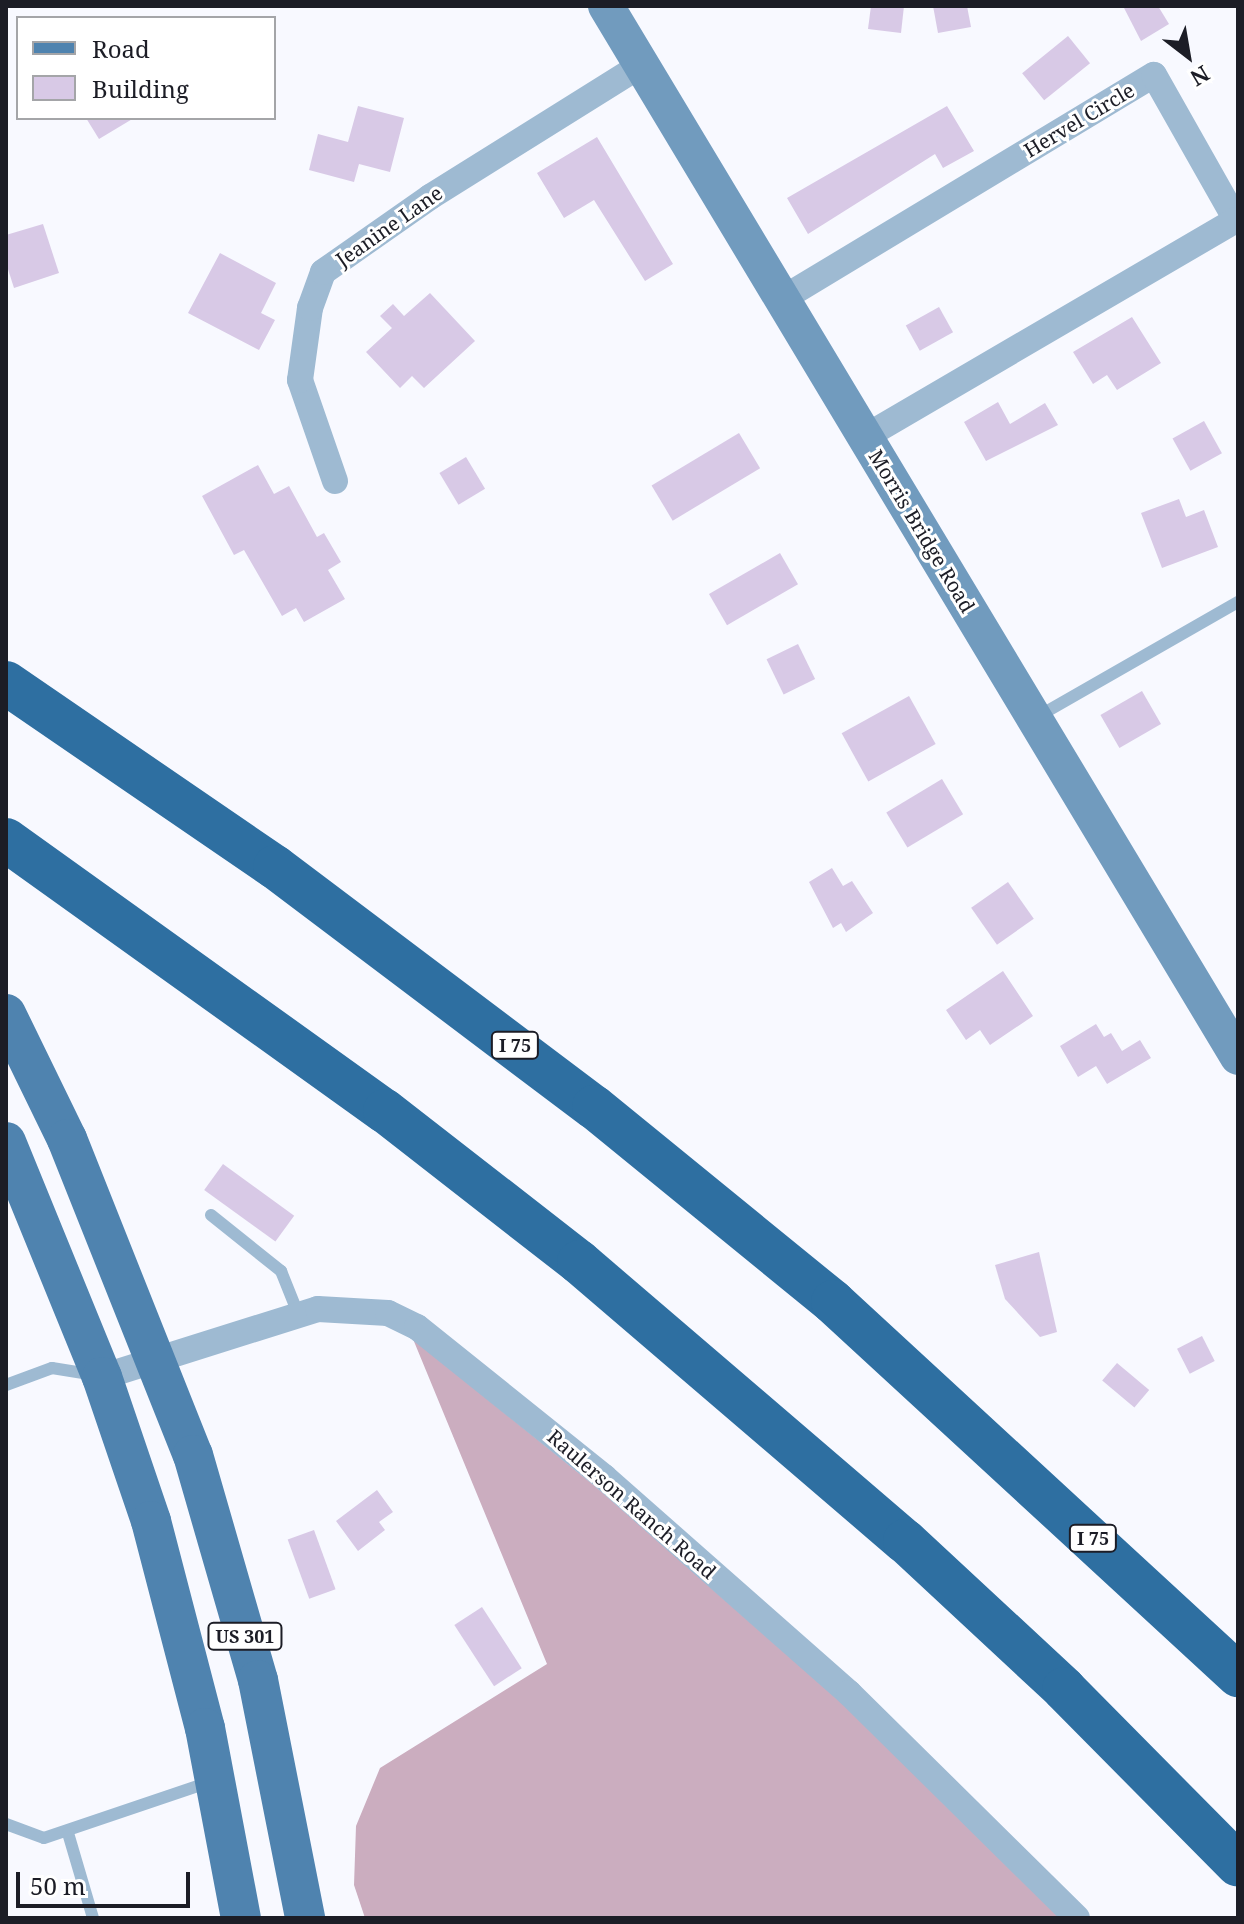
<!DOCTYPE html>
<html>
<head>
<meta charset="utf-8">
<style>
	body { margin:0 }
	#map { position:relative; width:1244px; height:1924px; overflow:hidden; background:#f8f9ff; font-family:"Noto Serif",serif }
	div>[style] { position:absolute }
	.forest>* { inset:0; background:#cbadbf }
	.building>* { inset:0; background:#d8c9e6; transform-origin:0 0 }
	.lane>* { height:12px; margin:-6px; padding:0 6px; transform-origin:6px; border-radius:6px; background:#9ebad2 }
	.street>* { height:26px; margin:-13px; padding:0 13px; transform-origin:13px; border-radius:13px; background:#9ebad2 }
	.secondary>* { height:36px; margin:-18px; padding:0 18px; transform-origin:18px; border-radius:18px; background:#719bbe }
	.primary>* { height:40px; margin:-20px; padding:0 20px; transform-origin:20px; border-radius:20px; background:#4f83af }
	.highway>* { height:44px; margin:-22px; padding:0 22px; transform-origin:22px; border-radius:22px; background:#2e6fa1 }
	span { translate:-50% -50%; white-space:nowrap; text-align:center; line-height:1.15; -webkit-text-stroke:6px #fff; paint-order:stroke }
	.shield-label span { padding:2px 6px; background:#fff; border:2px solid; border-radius:6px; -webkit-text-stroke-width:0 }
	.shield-label { font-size:18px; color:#1c1d26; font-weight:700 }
	.street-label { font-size:20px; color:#1c1d26 }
	.frame { position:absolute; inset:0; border:8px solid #1c1d26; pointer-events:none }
	.legend { position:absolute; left:16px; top:16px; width:260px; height:104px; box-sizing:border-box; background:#fff; border:2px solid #a4a5a8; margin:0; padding:10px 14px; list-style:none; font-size:24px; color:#1c1d26 }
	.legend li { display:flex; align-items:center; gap:16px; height:40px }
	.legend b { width:40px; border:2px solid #a4a5a8 }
	.north { position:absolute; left:1148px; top:16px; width:80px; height:80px; -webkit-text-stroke:6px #fff; paint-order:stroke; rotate:149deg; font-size:22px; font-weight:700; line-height:32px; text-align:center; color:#1c1d26 }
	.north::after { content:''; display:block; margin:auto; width:28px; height:36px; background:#1c1d26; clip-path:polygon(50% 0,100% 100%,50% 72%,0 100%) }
	.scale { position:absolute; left:16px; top:1872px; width:174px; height:36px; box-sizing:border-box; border:4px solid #1c1d26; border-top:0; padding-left:10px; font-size:24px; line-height:28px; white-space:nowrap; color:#1c1d26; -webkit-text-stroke:6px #fff; paint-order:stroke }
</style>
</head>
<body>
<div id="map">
	<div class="forest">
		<div style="clip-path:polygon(413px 1339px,596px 1487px,842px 1703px,1060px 1918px,365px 1918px,354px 1885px,356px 1826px,380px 1768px,547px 1664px)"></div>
	</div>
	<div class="building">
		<div style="clip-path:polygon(871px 6px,904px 6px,901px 33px,868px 29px)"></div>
		<div style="clip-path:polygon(933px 6px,967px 6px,971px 27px,938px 33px)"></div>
		<div style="clip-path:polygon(1123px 6px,1158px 6px,1169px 24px,1141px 41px)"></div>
		<div style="left:1068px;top:36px;width:35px;height:59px;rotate:51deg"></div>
		<div style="clip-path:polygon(358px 106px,404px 118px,390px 172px,359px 164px,354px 182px,309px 170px,318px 134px,348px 142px)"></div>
		<div style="clip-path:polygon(947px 106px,974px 151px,943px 168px,935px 154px,808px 234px,787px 198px)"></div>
		<div style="clip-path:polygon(86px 118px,134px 118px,99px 139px)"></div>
		<div style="clip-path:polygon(597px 137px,673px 264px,645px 281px,594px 200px,564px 218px,537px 173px)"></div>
		<div style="clip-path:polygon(43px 224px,59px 273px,14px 288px,6px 263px,6px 235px)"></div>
		<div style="clip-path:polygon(220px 253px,276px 283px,261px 313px,275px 320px,259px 350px,188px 313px)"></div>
		<div style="clip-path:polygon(430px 293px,475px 341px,424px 388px,412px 376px,400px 388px,366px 352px,392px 328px,380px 316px,393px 304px,404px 316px)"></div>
		<div style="left:939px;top:307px;width:29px;height:38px;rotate:61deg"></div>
		<div style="clip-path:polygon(1132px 317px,1161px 363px,1117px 390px,1107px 375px,1093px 384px,1073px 352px)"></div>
		<div style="clip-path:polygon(998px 402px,1010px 424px,1045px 403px,1058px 425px,986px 461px,964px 422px)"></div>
		<div style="left:1204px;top:421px;width:37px;height:36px;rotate:61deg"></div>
		<div style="left:739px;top:433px;width:41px;height:102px;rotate:59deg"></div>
		<div style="left:466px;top:457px;width:37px;height:31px;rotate:59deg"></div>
		<div style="clip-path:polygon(258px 465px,274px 494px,289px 486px,317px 537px,324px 533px,341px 562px,328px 570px,345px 599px,304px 622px,296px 608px,282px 616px,244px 550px,234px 555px,202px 496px)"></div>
		<div style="clip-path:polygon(1179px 499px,1186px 517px,1204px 510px,1218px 547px,1162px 568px,1141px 513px)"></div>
		<div style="left:780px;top:553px;width:36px;height:82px;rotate:60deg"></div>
		<div style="left:798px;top:644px;width:39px;height:35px;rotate:64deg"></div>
		<div style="left:1142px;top:691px;width:38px;height:48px;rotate:60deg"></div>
		<div style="left:909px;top:696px;width:55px;height:77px;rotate:61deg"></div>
		<div style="left:942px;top:779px;width:41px;height:65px;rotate:59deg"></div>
		<div style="clip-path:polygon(832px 868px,843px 886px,852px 881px,873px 913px,846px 932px,841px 923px,833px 928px,809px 882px)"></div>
		<div style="left:1008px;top:882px;width:45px;height:45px;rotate:55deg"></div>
		<div style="clip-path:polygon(1003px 971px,1033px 1016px,990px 1045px,980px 1030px,966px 1040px,946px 1010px)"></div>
		<div style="clip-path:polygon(1096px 1024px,1104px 1037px,1111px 1033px,1122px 1051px,1140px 1040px,1151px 1058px,1107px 1084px,1096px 1066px,1078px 1077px,1060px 1046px)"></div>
		<div style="left:223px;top:1164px;width:88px;height:32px;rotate:36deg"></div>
		<div style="clip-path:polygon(1039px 1252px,1057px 1332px,1040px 1337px,1005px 1299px,995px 1265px)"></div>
		<div style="left:1202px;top:1336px;width:28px;height:28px;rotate:63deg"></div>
		<div style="left:1117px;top:1363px;width:42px;height:23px;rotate:40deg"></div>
		<div style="clip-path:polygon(377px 1490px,393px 1512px,379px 1522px,385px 1530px,358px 1551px,336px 1521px)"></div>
		<div style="left:314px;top:1530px;width:63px;height:28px;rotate:70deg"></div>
		<div style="left:482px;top:1607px;width:73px;height:33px;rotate:57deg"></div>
	</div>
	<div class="lane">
		<div style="left:1037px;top:717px;width:232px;rotate:-29.8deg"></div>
		<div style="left:211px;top:1215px;width:90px;rotate:38.7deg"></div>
		<div style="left:281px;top:1271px;width:48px;rotate:68.2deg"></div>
		<div style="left:6px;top:1385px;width:49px;rotate:-20.3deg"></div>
		<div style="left:52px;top:1368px;width:44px;rotate:9.2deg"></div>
		<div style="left:6px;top:1824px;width:40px;rotate:20.2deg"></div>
		<div style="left:44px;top:1838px;width:174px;rotate:-18.7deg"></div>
		<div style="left:68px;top:1833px;width:89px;rotate:73.6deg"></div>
	</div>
	<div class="street">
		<div style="left:782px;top:299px;width:434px;rotate:-31.1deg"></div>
		<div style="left:1154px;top:75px;width:167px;rotate:60.5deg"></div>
		<div style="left:1236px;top:220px;width:430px;rotate:149.7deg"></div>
		<div style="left:335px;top:481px;width:107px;rotate:-109.1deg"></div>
		<div style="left:300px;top:380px;width:73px;rotate:-82.1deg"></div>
		<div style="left:310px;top:308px;width:38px;rotate:-70deg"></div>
		<div style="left:323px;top:272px;width:131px;rotate:-35deg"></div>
		<div style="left:430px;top:197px;width:249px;rotate:-32deg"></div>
		<div style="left:102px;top:1377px;width:226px;rotate:-17.5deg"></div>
		<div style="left:318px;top:1309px;width:70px;rotate:3.3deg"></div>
		<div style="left:388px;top:1313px;width:32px;rotate:26deg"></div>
		<div style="left:417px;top:1327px;width:240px;rotate:38.7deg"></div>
		<div style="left:604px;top:1477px;width:327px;rotate:41.4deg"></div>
		<div style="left:849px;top:1693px;width:320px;rotate:44.6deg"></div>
	</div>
	<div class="secondary">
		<div style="left:606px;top:6px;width:1226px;rotate:58.98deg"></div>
	</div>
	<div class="primary">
		<div style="left:6px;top:1014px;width:139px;rotate:64deg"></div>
		<div style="left:67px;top:1139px;width:340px;rotate:68.3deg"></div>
		<div style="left:193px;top:1455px;width:234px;rotate:73.9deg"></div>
		<div style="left:258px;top:1680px;width:243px;rotate:78.8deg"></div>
		<div style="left:6px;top:1142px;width:254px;rotate:67.8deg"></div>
		<div style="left:102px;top:1377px;width:152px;rotate:71.2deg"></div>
		<div style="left:151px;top:1521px;width:214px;rotate:75.4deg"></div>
		<div style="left:205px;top:1728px;width:193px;rotate:79.3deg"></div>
	</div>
	<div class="highway">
		<div style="left:6px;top:683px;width:326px;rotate:34.4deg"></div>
		<div style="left:275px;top:867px;width:399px;rotate:37deg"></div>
		<div style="left:594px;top:1107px;width:308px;rotate:39.2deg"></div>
		<div style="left:833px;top:1302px;width:551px;rotate:42.64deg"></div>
		<div style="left:6px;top:840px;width:466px;rotate:35.6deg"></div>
		<div style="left:385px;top:1111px;width:246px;rotate:37.9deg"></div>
		<div style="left:579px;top:1262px;width:429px;rotate:40.6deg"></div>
		<div style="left:905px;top:1541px;width:217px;rotate:42.9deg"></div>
		<div style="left:1064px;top:1689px;width:247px;rotate:45.3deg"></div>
	</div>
	<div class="shield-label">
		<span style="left:515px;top:1045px">I 75</span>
		<span style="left:1093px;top:1538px">I 75</span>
		<span style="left:245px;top:1636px">US 301</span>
	</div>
	<div class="street-label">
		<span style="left:1079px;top:120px;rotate:-31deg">Hervel Circle</span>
		<span style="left:389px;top:226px;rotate:-35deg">Jeanine Lane</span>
		<span style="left:922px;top:531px;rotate:59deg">Morris Bridge Road</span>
		<span style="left:632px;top:1504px;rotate:41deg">Raulerson Ranch Road</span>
	</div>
	<div class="frame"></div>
	<ul class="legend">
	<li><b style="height:10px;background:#4f83af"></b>Road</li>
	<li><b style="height:22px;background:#d8c9e6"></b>Building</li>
	</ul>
	<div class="north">N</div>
	<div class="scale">50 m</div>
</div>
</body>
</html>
